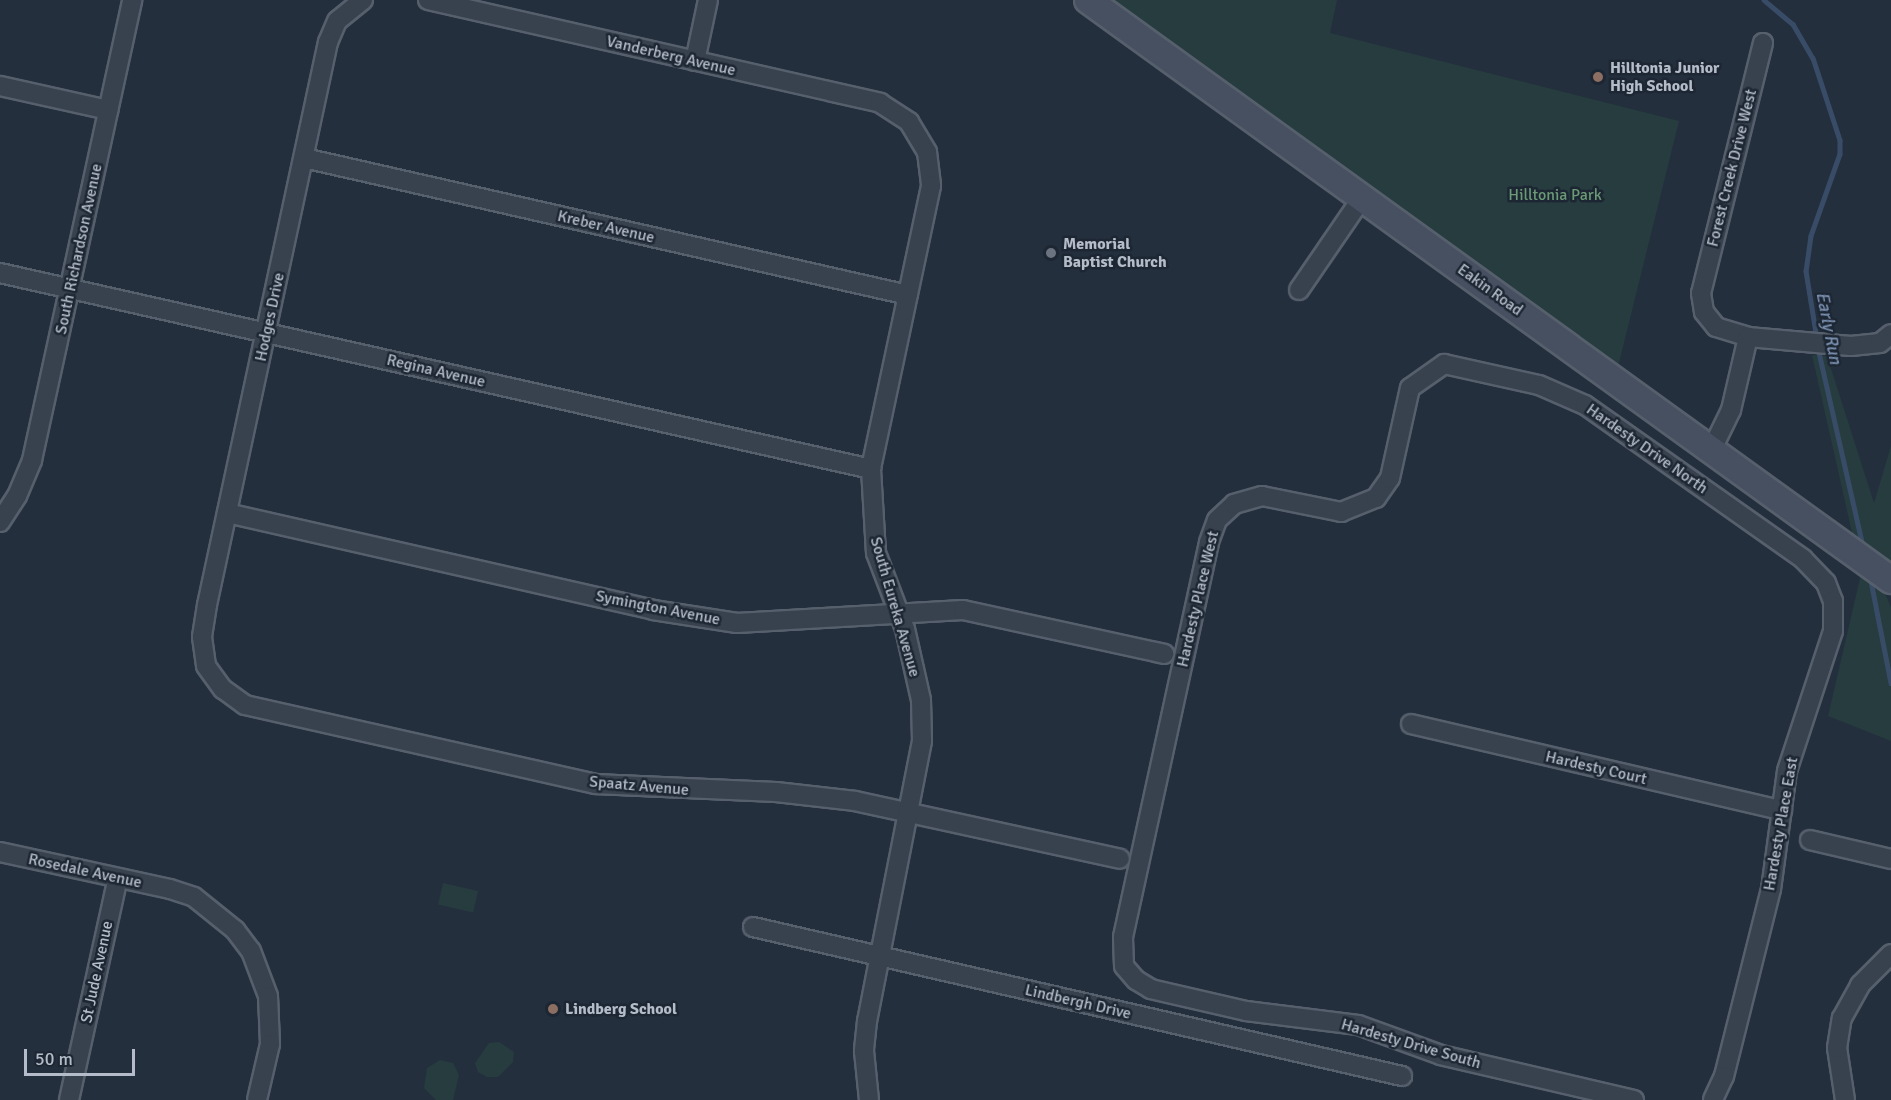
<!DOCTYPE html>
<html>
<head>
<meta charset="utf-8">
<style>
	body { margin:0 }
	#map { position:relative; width:1891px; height:1100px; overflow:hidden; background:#242f3e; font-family:Signika,sans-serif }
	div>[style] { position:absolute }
	.green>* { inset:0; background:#263c3f; transform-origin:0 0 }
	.stream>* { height:4.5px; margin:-2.25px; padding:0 2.25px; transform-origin:2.25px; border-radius:2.25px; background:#394c67 }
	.roads { filter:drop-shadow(2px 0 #565f6c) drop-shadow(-2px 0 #565f6c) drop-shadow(0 2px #565f6c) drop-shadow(0 -2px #565f6c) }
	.street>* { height:18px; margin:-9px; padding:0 9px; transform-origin:9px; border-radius:9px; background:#38414e }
	.secondary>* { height:26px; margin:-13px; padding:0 13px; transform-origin:13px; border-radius:13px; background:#465061 }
	.dots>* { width:16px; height:16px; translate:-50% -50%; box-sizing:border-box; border:3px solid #1d2633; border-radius:50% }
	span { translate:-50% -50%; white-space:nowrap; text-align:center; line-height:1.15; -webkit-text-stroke:5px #1d2633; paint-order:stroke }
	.street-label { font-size:16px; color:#b4bcc9 }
	.poi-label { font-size:16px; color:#b4bcc9; font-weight:700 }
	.left { translate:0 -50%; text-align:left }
	.park-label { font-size:16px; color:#6b9a76 }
	.water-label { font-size:18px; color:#7c92b1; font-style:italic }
	.scale { position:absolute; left:24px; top:1049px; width:111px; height:27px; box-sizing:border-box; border:3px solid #b4bcc9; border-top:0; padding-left:8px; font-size:18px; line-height:21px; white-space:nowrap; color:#b4bcc9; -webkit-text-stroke:4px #1d2633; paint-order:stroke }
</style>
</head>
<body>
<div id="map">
	<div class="green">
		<div style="clip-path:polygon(1110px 0,1337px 0,1330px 33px,1679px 121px,1618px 367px)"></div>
		<div style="clip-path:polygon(1812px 355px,1827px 356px,1874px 503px,1891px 446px,1891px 565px,1853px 537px)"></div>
		<div style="clip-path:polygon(1861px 574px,1884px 591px,1891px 607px,1891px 741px,1828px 716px)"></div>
		<div style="left:443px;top:883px;width:36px;height:22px;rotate:13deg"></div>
		<div style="clip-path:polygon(499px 1042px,514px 1052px,513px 1062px,498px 1077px,487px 1077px,478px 1072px,475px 1063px,489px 1043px)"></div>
		<div style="clip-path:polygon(440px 1060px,453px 1063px,459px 1075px,453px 1100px,436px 1100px,424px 1088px,427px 1068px)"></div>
	</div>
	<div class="stream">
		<div style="left:1764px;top:0;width:38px;rotate:40deg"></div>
		<div style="left:1793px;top:24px;width:39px;rotate:60deg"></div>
		<div style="left:1813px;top:58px;width:86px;rotate:71.8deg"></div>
		<div style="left:1840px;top:140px;width:14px;rotate:90deg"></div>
		<div style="left:1840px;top:154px;width:87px;rotate:109.5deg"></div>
		<div style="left:1811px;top:236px;width:35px;rotate:98deg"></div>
		<div style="left:1806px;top:271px;width:69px;rotate:80.8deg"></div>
		<div style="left:1818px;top:348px;width:207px;rotate:77.2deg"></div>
		<div style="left:1870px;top:576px;width:109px;rotate:78.9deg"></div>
	</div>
	<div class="roads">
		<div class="street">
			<div style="left:363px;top:0;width:33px;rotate:141deg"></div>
			<div style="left:337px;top:21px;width:23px;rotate:113deg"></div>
			<div style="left:328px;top:42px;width:576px;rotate:102.13deg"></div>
			<div style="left:207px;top:605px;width:32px;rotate:99deg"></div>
			<div style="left:202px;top:637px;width:29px;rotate:82deg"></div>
			<div style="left:206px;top:666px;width:29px;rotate:54deg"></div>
			<div style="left:223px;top:689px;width:27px;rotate:36deg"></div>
			<div style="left:245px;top:705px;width:359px;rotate:12.7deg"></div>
			<div style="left:595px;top:784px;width:181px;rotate:2.5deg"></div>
			<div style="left:776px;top:792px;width:80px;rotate:6.5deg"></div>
			<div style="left:855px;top:801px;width:271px;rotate:12.3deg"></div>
			<div style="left:428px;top:0;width:464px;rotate:12.8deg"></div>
			<div style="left:880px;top:103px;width:35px;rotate:33deg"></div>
			<div style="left:909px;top:122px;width:35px;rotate:59deg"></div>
			<div style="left:927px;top:152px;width:34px;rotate:83deg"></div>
			<div style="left:931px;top:186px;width:289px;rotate:102deg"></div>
			<div style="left:871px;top:469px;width:84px;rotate:86.6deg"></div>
			<div style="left:876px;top:553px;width:81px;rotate:69.1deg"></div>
			<div style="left:905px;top:629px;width:73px;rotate:77.3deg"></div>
			<div style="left:921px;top:700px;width:41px;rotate:88.6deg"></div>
			<div style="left:922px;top:741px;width:285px;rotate:101.1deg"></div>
			<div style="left:867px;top:1021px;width:30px;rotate:96deg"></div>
			<div style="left:864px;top:1051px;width:49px;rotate:84.2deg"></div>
			<div style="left:1763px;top:43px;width:258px;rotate:103.9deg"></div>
			<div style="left:1701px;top:293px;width:19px;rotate:81deg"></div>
			<div style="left:1704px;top:312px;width:19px;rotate:51deg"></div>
			<div style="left:1716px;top:327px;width:34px;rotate:17deg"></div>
			<div style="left:1748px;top:337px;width:103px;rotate:5deg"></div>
			<div style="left:1851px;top:346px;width:29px;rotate:-6deg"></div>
			<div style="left:1880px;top:343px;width:14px;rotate:-39deg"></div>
			<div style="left:695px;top:61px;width:62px;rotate:-78deg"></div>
			<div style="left:0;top:86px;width:111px;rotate:12.5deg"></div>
			<div style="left:304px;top:158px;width:619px;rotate:12.78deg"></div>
			<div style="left:0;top:273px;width:893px;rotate:12.68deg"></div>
			<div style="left:1299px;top:290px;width:112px;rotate:-55.6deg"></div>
			<div style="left:1711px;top:451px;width:46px;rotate:-64deg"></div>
			<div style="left:1731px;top:410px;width:75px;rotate:-76.9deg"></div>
			<div style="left:227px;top:513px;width:437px;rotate:12.8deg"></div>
			<div style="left:653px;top:610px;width:85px;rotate:8.8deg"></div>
			<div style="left:737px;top:623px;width:226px;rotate:-3.3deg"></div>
			<div style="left:963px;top:610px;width:206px;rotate:12.3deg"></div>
			<div style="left:0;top:522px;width:31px;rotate:-57deg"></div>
			<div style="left:17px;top:496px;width:39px;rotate:-67deg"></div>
			<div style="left:32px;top:460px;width:471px;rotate:-77.7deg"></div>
			<div style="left:1411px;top:724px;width:381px;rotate:13.1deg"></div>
			<div style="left:1810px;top:840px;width:83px;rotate:13.2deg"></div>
			<div style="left:0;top:852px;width:174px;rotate:12.3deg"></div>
			<div style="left:170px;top:889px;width:25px;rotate:18deg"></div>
			<div style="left:194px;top:897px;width:53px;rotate:38.8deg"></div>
			<div style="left:235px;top:930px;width:26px;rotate:53deg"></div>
			<div style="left:251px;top:951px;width:48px;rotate:69.3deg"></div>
			<div style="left:268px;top:996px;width:48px;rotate:87.6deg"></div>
			<div style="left:270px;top:1044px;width:57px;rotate:103.1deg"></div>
			<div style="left:753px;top:927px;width:666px;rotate:12.93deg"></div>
			<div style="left:69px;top:1100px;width:227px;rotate:-77.6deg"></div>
			<div style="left:1634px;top:1100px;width:198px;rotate:-166.9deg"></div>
			<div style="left:1441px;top:1055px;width:88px;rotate:-160.1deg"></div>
			<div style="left:1358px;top:1025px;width:113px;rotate:-172.9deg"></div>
			<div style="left:1246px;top:1011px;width:98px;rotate:-167deg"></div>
			<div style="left:1151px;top:989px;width:17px;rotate:-149deg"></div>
			<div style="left:1136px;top:980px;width:18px;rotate:-131deg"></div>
			<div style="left:1124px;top:966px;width:29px;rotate:-92deg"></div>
			<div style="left:1123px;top:937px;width:404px;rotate:-77.7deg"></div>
			<div style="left:1209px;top:542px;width:23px;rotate:-70deg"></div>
			<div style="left:1217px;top:520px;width:23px;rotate:-43deg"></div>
			<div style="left:1234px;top:504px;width:29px;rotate:-16deg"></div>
			<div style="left:1262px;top:496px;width:81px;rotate:11.4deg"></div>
			<div style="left:1341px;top:512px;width:38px;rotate:-22deg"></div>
			<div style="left:1376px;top:498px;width:24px;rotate:-55deg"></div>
			<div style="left:1390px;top:478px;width:92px;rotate:-77.5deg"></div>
			<div style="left:1410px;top:388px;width:42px;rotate:-35.2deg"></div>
			<div style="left:1444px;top:364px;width:97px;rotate:12.5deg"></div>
			<div style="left:1539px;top:385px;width:50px;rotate:23.5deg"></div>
			<div style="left:1585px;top:405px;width:267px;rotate:35.2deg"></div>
			<div style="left:1803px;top:559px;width:33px;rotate:46deg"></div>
			<div style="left:1826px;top:583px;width:19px;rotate:69deg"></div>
			<div style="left:1833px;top:601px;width:30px;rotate:90deg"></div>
			<div style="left:1833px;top:631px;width:147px;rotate:108.2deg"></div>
			<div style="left:1787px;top:771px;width:119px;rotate:97.7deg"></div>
			<div style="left:1771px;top:889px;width:193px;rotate:104.1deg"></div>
			<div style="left:1724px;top:1076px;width:26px;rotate:115deg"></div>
			<div style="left:1845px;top:1100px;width:53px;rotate:-98.7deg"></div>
			<div style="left:1837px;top:1048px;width:30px;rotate:-81deg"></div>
			<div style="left:1842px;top:1018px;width:38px;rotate:-61deg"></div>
			<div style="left:1860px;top:985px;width:44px;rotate:-45deg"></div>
		</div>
		<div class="secondary">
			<div style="left:1088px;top:0;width:991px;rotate:35.84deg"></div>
		</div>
	</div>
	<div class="dots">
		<div style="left:1598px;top:77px;background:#8d6e63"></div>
		<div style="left:1051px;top:253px;background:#6b7280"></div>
		<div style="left:553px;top:1009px;background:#8d6e63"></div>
	</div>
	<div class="street-label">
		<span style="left:671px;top:56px;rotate:13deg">Vanderberg Avenue</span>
		<span style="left:1732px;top:168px;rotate:-76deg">Forest Creek Drive West</span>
		<span style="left:606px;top:227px;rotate:13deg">Kreber Avenue</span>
		<span style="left:79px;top:249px;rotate:-78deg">South Richardson Avenue</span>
		<span style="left:1490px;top:290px;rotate:36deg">Eakin Road</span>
		<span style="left:270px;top:317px;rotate:-78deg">Hodges Drive</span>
		<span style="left:436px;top:371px;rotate:13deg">Regina Avenue</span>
		<span style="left:1647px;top:449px;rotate:35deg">Hardesty Drive North</span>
		<span style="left:1198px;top:599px;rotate:-77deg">Hardesty Place West</span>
		<span style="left:895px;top:607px;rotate:74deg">South Eureka Avenue</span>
		<span style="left:658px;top:608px;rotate:11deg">Symington Avenue</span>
		<span style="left:1596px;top:768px;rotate:13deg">Hardesty Court</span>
		<span style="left:639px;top:786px;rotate:5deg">Spaatz Avenue</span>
		<span style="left:1781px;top:824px;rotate:-80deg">Hardesty Place East</span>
		<span style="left:85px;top:871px;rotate:12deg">Rosedale Avenue</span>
		<span style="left:97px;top:972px;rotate:-78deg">St Jude Avenue</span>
		<span style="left:1078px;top:1002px;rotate:13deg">Lindbergh Drive</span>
		<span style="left:1411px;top:1044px;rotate:16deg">Hardesty Drive South</span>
	</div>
	<div class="poi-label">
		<span class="left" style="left:1610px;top:77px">Hilltonia Junior<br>High School</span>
		<span class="left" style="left:1063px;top:253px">Memorial<br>Baptist Church</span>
		<span class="left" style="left:565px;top:1009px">Lindberg School</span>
	</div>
	<div class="park-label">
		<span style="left:1555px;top:195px">Hilltonia Park</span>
	</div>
	<div class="water-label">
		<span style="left:1829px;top:328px;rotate:79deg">Early Run</span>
	</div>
	<div class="scale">50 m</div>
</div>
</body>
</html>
